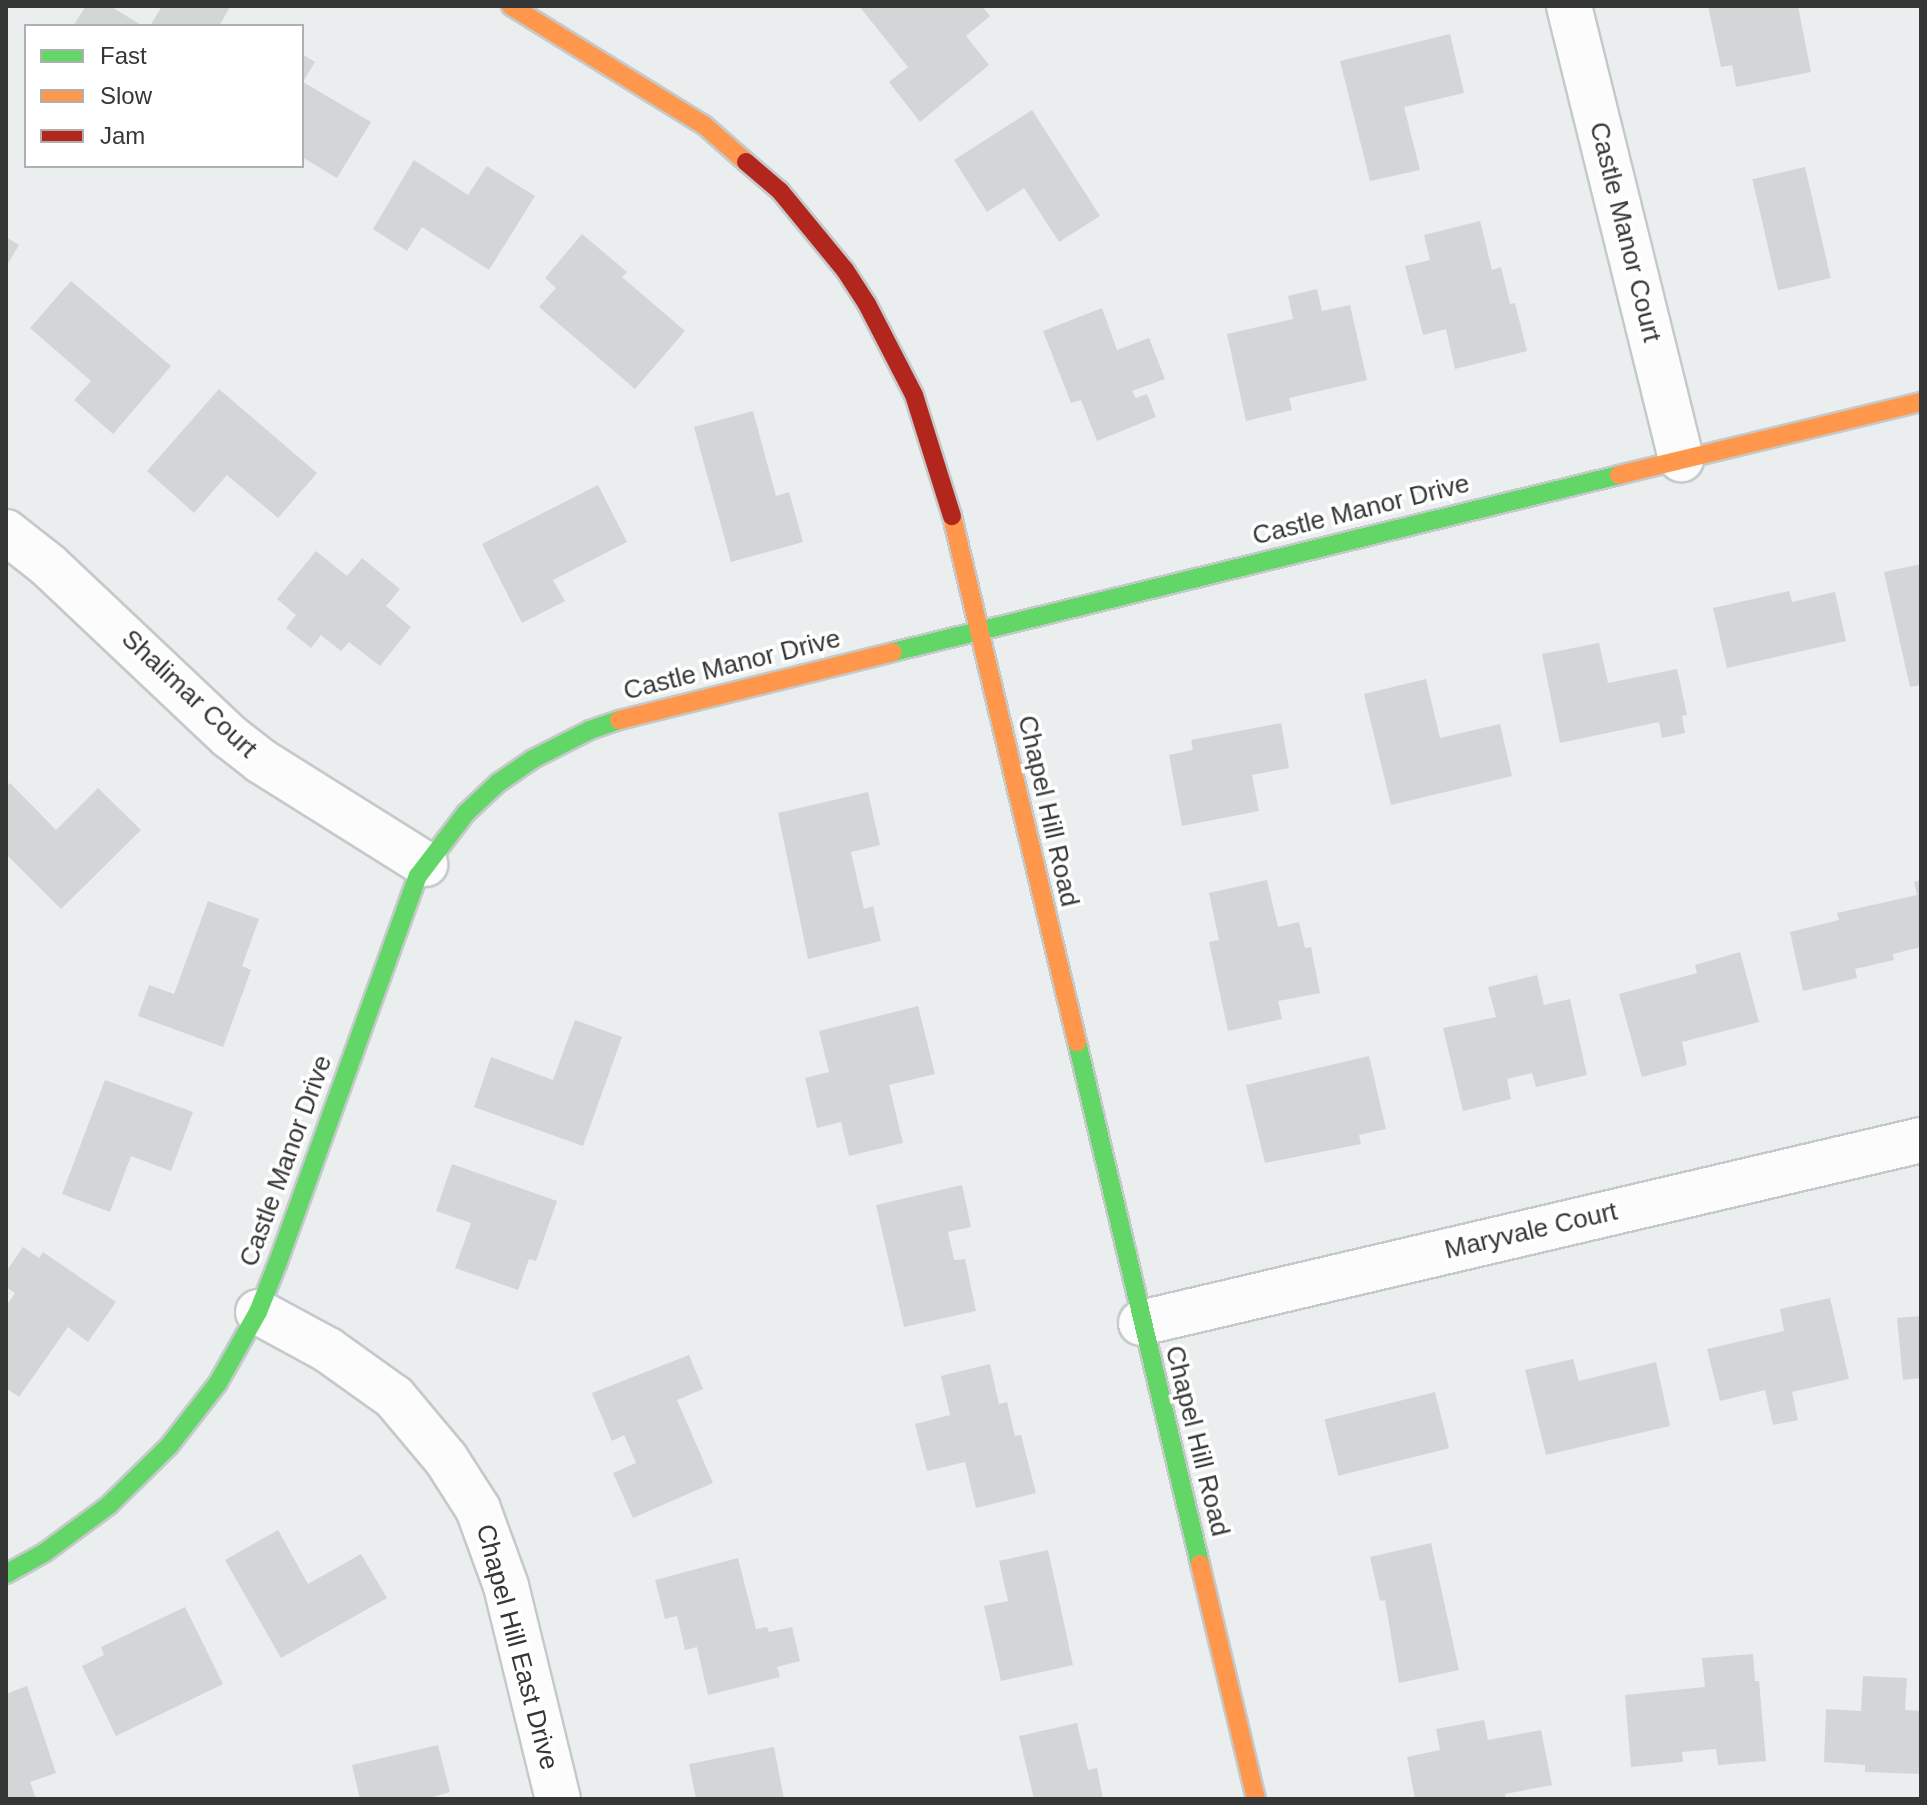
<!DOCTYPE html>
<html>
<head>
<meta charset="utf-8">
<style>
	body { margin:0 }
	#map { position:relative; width:1927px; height:1805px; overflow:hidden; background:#eaeeee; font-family:Arial,sans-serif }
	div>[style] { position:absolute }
	.building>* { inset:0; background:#d3d6d6; transform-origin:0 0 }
	.roads { filter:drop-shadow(2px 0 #c5c9c9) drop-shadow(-2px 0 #c5c9c9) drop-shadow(0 2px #c5c9c9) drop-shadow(0 -2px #c5c9c9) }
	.street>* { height:44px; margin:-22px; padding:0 22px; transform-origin:22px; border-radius:22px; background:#fcfcfc }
	.fast>* { height:18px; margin:-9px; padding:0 9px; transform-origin:9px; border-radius:9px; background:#63d668 }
	.slow>* { height:18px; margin:-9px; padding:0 9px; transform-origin:9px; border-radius:9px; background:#ff974d }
	.jam>* { height:18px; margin:-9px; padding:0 9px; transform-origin:9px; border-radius:9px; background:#b3261e }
	span { translate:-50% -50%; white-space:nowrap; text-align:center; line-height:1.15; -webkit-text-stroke:7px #fff; paint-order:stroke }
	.street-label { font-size:26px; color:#343736 }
	.frame { position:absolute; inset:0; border:8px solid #343736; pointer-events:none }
	.legend { position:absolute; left:24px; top:24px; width:280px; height:144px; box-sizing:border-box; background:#fff; border:2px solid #aeafaf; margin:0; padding:10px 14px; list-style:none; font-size:24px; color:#343736 }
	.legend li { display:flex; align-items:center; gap:16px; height:40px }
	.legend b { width:40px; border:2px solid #aeafaf }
</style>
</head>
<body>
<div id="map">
	<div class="building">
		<div style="clip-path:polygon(86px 6px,110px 6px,143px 26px,73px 26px)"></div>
		<div style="clip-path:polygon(162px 6px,228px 6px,230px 7px,219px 26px,150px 26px)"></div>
		<div style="clip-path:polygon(859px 6px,982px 6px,990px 16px,966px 36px,989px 65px,920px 122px,889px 82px,908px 67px)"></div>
		<div style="clip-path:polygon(1708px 6px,1798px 6px,1811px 72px,1736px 87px,1732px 65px,1721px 67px)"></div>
		<div style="clip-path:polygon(1450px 34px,1464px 93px,1404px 107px,1420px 170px,1370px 181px,1340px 61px)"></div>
		<div style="clip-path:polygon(302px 54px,315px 62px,303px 82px,371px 122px,337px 178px,302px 157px)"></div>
		<div style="clip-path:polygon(1032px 110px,1100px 216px,1059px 242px,1024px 188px,987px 212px,954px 160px)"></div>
		<div style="clip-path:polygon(414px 160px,468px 195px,487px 166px,535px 196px,489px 270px,422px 227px,407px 251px,373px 229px)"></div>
		<div style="left:1805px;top:167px;width:114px;height:54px;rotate:77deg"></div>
		<div style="clip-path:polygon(1480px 221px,1492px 270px,1501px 267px,1510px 304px,1515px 303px,1527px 351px,1455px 369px,1446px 329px,1423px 335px,1405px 266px,1430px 260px,1424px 235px)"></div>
		<div style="clip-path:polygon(582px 234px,627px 272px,622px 277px,685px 331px,635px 389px,539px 307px,556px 288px,545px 278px)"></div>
		<div style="clip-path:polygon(6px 237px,19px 245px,6px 267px)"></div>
		<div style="clip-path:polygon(71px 281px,171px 366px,113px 434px,74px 400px,91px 381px,30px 328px)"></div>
		<div style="clip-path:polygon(1317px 289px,1322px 311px,1350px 305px,1367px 380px,1289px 398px,1292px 410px,1246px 421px,1227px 334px,1293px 319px,1288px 296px)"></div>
		<div style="clip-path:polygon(1102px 308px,1117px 350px,1149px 338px,1165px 379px,1132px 391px,1136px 398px,1147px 394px,1156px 417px,1097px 441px,1081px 400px,1071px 403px,1043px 331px)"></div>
		<div style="clip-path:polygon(219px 389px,317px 473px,278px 518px,227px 475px,194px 513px,147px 471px)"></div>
		<div style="clip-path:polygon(753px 411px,776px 496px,789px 492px,803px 542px,731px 562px,694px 427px)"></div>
		<div style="clip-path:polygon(598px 485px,627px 542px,553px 580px,565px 601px,522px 623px,482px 544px)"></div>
		<div style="clip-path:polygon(316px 551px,347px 576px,362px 558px,400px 589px,386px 606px,411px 627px,380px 666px,349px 642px,341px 651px,321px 635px,311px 648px,286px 628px,296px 615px,277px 599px)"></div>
		<div style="clip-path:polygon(1921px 564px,1921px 685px,1910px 687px,1884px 572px)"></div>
		<div style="clip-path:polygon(1789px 591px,1792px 602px,1835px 592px,1846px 641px,1727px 668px,1713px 608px)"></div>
		<div style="clip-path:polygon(1599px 643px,1608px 683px,1677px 669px,1687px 715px,1682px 716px,1685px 733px,1662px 738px,1659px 722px,1560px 743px,1542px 654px)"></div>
		<div style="clip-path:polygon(1426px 679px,1440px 738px,1500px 724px,1512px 776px,1391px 805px,1364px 694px)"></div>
		<div style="clip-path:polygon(1281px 723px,1289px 768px,1252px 775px,1259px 811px,1182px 826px,1169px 755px,1193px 750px,1191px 740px)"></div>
		<div style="clip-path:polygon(10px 783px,56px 830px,98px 788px,141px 830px,61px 909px,6px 854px,6px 787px)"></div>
		<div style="clip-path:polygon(868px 792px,880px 845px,851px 852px,864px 909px,873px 906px,881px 941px,808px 959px,778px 813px)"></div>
		<div style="clip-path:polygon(1267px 880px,1278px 927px,1299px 922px,1305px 948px,1311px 947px,1320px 993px,1278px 1001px,1282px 1019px,1228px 1031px,1209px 942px,1219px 940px,1209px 893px)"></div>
		<div style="clip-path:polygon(1921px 880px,1921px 947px,1893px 954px,1894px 960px,1855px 969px,1857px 978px,1803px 991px,1790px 932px,1839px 920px,1837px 913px,1917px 895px,1914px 882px)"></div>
		<div style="clip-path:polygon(208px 901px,259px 919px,242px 966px,251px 970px,223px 1047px,138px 1016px,149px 985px,174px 994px)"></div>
		<div style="clip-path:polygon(1740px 952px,1759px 1022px,1682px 1042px,1687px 1065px,1642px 1077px,1619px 994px,1697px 973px,1695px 965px)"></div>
		<div style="clip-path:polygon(1537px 975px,1544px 1005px,1570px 999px,1587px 1075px,1536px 1087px,1532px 1073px,1507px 1079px,1511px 1099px,1463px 1111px,1443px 1028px,1496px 1017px,1488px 987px)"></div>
		<div style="clip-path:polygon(918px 1006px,935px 1074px,889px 1085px,903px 1143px,849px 1156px,841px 1122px,817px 1128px,805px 1078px,829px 1072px,819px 1031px)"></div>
		<div style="clip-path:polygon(575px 1020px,622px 1037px,583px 1146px,474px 1107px,491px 1057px,553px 1080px)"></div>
		<div style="clip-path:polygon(1369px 1056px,1386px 1129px,1359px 1135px,1361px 1144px,1265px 1163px,1246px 1085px)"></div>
		<div style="clip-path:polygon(105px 1080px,193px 1112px,171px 1171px,131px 1156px,110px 1212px,62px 1194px)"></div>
		<div style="clip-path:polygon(452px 1164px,557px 1201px,536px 1261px,529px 1259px,518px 1290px,455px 1268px,471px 1223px,436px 1211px)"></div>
		<div style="clip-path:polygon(962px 1185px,971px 1227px,948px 1232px,954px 1260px,965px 1259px,976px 1311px,904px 1327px,876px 1205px)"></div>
		<div style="clip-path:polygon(23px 1247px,39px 1258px,43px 1252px,116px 1302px,88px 1342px,68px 1327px,19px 1397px,6px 1388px,6px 1306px,15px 1293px,6px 1287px,6px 1272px)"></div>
		<div style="clip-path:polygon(1830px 1298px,1849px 1379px,1792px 1392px,1798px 1420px,1773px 1425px,1765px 1390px,1720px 1401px,1707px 1349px,1784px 1331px,1780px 1309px)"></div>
		<div style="clip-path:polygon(1921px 1316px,1921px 1378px,1903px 1380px,1897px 1318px)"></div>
		<div style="clip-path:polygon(689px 1355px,703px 1389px,677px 1400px,713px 1483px,633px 1518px,613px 1473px,636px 1463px,624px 1435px,612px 1441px,592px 1393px)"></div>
		<div style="clip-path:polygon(1573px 1359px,1579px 1381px,1656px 1362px,1670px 1426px,1546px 1455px,1525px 1370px)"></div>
		<div style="clip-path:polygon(990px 1364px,999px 1404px,1007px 1402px,1015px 1436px,1021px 1435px,1036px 1493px,976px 1508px,965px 1462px,927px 1471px,915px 1424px,950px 1415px,941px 1376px)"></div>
		<div style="left:1435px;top:1392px;width:58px;height:114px;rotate:76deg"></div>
		<div style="clip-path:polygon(278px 1530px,308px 1584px,361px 1554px,387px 1598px,281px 1658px,225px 1560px)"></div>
		<div style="clip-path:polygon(1431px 1543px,1459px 1670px,1399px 1683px,1385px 1600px,1380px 1601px,1370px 1557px)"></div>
		<div style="clip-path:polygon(1048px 1550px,1073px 1665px,1001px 1681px,984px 1606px,1008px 1601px,999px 1561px)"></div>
		<div style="clip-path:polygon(738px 1558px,756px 1629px,767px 1627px,769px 1632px,792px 1627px,800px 1661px,777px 1667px,780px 1677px,708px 1695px,697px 1647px,685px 1650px,677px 1616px,665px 1619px,655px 1580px)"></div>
		<div style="clip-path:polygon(185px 1607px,223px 1684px,116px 1736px,82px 1666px,104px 1655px,101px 1647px)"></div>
		<div style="clip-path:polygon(1753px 1654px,1755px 1681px,1759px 1681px,1766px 1761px,1718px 1765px,1716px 1749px,1682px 1752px,1683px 1762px,1631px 1767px,1625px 1695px,1705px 1687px,1702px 1658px)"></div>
		<div style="clip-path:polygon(1863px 1676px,1907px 1678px,1905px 1710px,1921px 1711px,1921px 1774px,1865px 1772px,1865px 1765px,1824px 1762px,1826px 1709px,1861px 1711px)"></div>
		<div style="clip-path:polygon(27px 1686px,56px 1773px,30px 1782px,36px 1799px,6px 1799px,6px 1694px)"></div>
		<div style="clip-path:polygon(1484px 1720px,1488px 1740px,1541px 1730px,1552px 1785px,1505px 1794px,1506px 1799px,1415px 1799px,1407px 1757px,1440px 1750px,1436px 1729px)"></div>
		<div style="clip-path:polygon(1077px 1723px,1088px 1770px,1097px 1768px,1103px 1799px,1034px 1799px,1019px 1736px)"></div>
		<div style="clip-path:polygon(438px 1745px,450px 1792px,426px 1799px,360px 1799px,352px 1765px)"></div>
		<div style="clip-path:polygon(774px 1747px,784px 1799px,696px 1799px,689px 1764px)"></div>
	</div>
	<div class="roads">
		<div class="street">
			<div style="left:1569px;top:6px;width:467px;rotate:76.1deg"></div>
			<div style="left:6px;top:532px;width:53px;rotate:38.2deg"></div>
			<div style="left:48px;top:565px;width:249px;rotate:43.4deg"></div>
			<div style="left:229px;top:736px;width:41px;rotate:38deg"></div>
			<div style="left:261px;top:761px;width:194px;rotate:32.1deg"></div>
			<div style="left:258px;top:1312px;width:80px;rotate:28.5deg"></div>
			<div style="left:328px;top:1350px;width:81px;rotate:35.5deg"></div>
			<div style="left:394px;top:1397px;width:81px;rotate:50deg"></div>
			<div style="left:446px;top:1459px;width:59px;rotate:57.4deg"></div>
			<div style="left:478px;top:1509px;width:82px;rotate:70deg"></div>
			<div style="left:506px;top:1586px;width:219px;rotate:76.3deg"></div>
			<div style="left:1141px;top:1323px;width:801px;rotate:-13.2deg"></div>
		</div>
		<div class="fast">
			<div style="left:893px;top:652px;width:747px;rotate:-13.7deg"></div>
			<div style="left:1077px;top:1042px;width:536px;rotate:76.74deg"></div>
			<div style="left:6px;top:1574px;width:43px;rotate:-28.9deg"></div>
			<div style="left:44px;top:1553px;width:81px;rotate:-36.4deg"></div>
			<div style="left:109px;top:1505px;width:84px;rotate:-44.5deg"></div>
			<div style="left:169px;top:1446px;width:80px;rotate:-52.1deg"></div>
			<div style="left:218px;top:1383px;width:81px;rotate:-60.6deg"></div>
			<div style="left:258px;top:1312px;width:54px;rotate:-68.2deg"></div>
			<div style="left:278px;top:1262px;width:411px;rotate:-70.1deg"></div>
			<div style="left:418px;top:876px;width:79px;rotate:-52.7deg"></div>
			<div style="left:466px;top:813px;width:44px;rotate:-43.2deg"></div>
			<div style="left:498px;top:783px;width:42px;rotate:-34.4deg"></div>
			<div style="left:533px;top:759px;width:64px;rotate:-27deg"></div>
			<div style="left:590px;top:730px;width:31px;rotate:-19deg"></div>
		</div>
		<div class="slow">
			<div style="left:511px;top:6px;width:227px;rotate:31.7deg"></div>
			<div style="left:704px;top:125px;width:56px;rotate:41.4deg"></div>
			<div style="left:1619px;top:475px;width:311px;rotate:-13.6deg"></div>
			<div style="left:952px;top:516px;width:541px;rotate:76.63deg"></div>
			<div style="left:619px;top:720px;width:282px;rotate:-13.9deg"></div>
			<div style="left:1200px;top:1564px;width:242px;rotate:76.6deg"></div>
		</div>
		<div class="jam">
			<div style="left:746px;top:162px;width:45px;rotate:40.5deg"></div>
			<div style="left:780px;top:191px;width:102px;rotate:50.6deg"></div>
			<div style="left:845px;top:270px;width:40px;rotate:57.1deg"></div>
			<div style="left:867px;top:304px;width:102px;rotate:62.7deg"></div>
			<div style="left:914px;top:395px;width:127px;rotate:72.6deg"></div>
		</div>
	</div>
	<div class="street-label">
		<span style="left:1625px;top:232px;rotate:76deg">Castle Manor Court</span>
		<span style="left:1361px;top:510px;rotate:-14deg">Castle Manor Drive</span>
		<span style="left:732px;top:665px;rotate:-14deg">Castle Manor Drive</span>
		<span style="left:189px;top:694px;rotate:43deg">Shalimar Court</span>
		<span style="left:1048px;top:811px;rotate:77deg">Chapel Hill Road</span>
		<span style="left:286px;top:1161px;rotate:-70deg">Castle Manor Drive</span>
		<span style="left:1531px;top:1231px;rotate:-13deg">Maryvale Court</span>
		<span style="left:1197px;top:1441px;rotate:76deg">Chapel Hill Road</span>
		<span style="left:517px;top:1647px;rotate:75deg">Chapel Hill East Drive</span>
	</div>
	<div class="frame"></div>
	<ul class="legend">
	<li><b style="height:10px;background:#63d668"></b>Fast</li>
	<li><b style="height:10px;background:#ff974d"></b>Slow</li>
	<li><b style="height:10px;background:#b3261e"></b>Jam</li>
	</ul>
</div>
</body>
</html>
